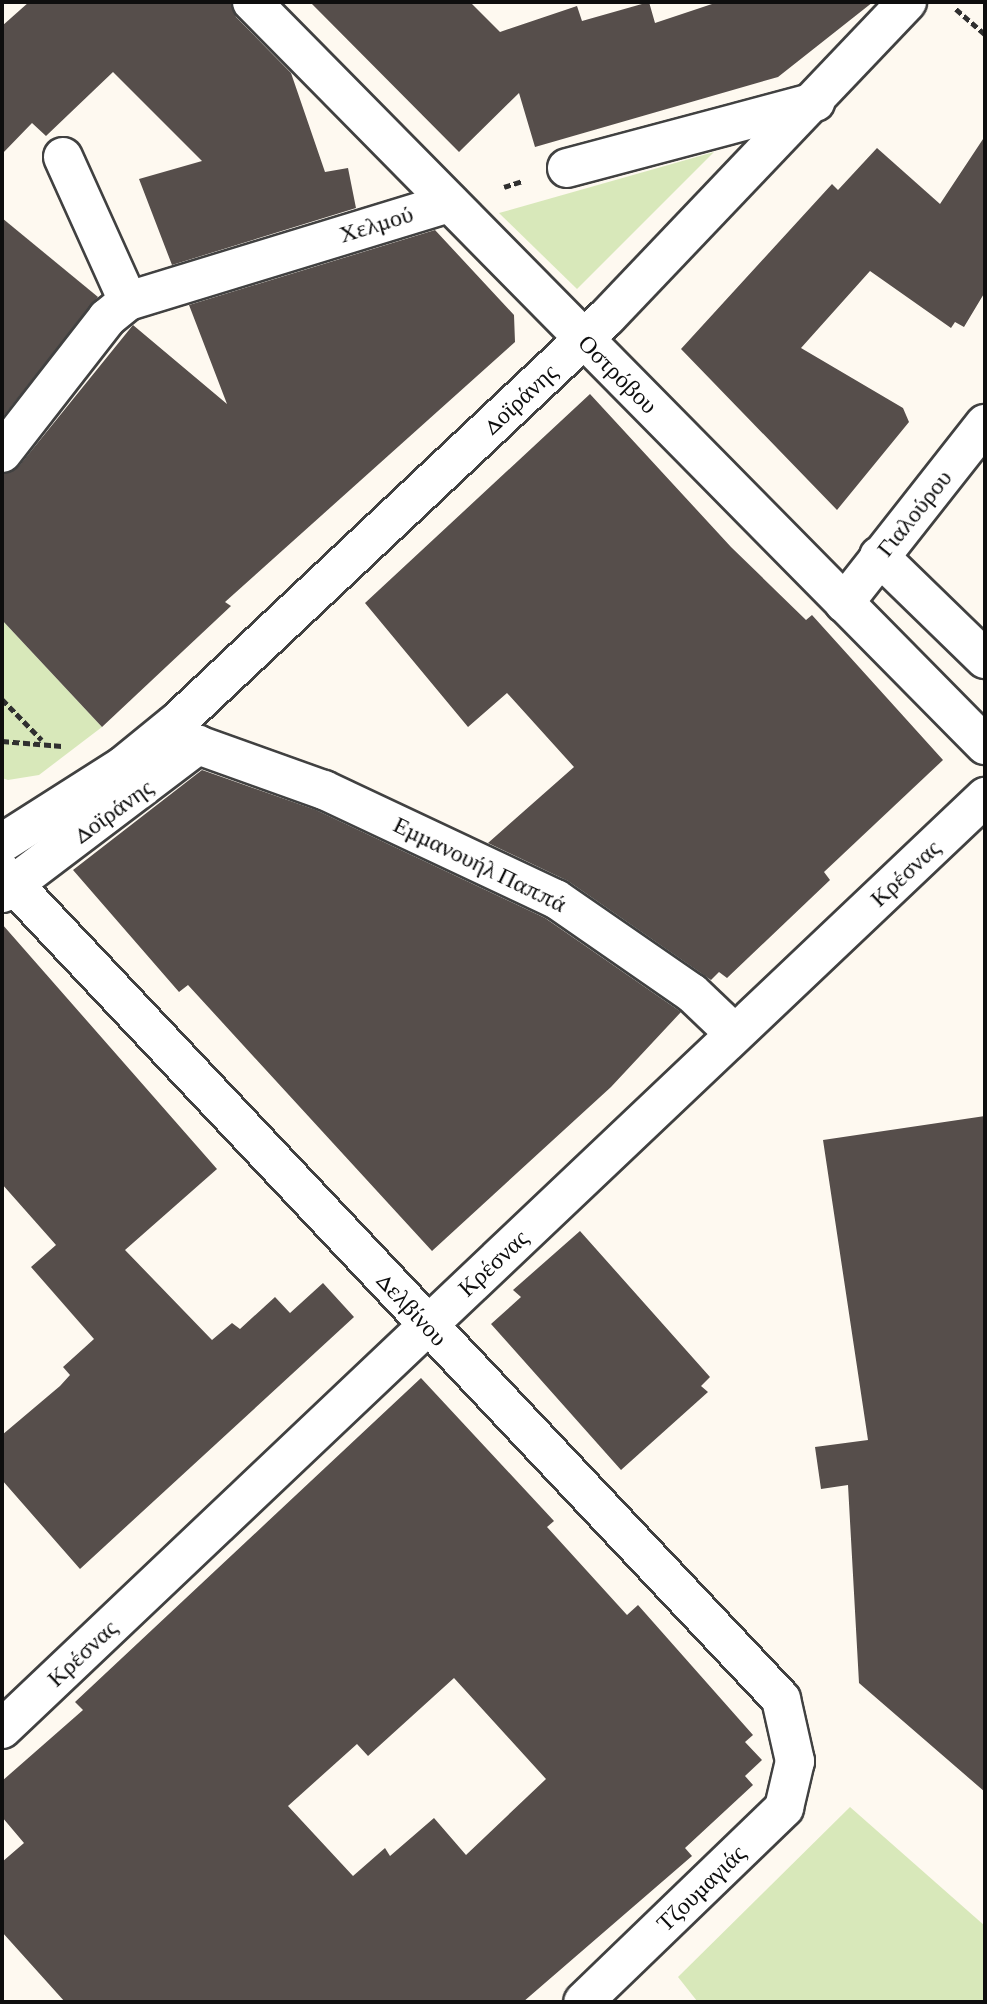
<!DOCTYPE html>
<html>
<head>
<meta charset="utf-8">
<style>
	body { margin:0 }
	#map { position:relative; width:987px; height:2004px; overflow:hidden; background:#fef9f0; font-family:"Crimson Pro",serif }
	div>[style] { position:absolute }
	.green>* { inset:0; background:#d8e8ba }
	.building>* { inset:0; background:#564e4b }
	.path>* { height:4.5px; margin-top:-2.25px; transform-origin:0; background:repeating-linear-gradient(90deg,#303030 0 7px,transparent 0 10.5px) }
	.roads { filter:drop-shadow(2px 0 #414141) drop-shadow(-2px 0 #414141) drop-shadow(0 2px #414141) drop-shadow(0 -2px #414141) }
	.minor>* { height:38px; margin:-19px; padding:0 19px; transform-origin:19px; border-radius:19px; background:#fff }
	span { translate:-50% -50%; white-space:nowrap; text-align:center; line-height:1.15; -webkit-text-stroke:7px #fff; paint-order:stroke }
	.street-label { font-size:24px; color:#0e0e0e }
	.frame { position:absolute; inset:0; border:4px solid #0e0e0e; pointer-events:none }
</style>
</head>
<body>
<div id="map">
	<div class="green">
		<div style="clip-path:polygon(714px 152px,577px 289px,499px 213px)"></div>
		<div style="clip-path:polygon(2px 620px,102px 727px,39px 775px,8px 780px,2px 778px)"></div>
		<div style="clip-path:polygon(850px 1807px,985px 1926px,985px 2000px,697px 2001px,678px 1977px)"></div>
	</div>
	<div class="building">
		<div style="clip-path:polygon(29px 2px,231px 2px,236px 17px,291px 73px,325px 172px,348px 168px,356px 208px,172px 265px,139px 179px,202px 161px,113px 72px,46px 136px,32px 123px,2px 154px,2px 26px)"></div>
		<div style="clip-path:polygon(310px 2px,470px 2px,500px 32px,577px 6px,582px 21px,649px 2px,655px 23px,718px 2px,873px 2px,778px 77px,535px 147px,519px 93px,459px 152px)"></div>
		<div style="clip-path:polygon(985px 136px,985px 292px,964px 327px,955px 322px,951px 328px,870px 271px,801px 348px,903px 408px,909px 422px,837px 510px,681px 349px,832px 184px,838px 190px,877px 148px,940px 204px)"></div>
		<div style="clip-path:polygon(2px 218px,98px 297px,2px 418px)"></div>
		<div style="clip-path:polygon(435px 230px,514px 315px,515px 342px,225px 602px,231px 606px,102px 727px,2px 620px,2px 474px,19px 466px,133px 325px,227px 404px,189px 305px)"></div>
		<div style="clip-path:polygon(590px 394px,731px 547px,806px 620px,812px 615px,943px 760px,824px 872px,830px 880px,727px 978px,719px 972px,711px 980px,568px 881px,488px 843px,574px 767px,507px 693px,468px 727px,365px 603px)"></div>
		<div style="clip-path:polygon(202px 770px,316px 810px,545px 918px,681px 1012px,611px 1087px,432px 1251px,188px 985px,179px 992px,73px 870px)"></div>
		<div style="clip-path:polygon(2px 924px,217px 1169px,125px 1250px,212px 1340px,232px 1323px,240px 1329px,275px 1297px,290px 1313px,323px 1283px,354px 1317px,80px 1569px,2px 1480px,2px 1435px,60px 1386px,70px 1375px,63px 1367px,94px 1339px,31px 1267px,56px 1245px,2px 1184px)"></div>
		<div style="clip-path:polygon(985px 1116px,985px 1792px,859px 1683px,848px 1485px,821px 1489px,815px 1447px,868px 1440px,823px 1140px)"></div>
		<div style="clip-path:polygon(580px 1231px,710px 1377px,701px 1386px,708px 1392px,621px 1470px,491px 1324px,521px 1297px,513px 1290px)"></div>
		<div style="clip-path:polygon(evenodd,421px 1378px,554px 1521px,547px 1527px,627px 1615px,638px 1605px,753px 1735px,745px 1742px,762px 1760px,745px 1776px,753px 1785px,685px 1848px,692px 1856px,523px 2002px,65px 2002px,2px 1932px,2px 1862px,24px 1843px,2px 1817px,2px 1781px,83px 1710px,75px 1702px,421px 1378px,454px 1678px,546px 1779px,466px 1855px,434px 1818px,390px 1856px,385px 1848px,353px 1876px,288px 1806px,357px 1744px,368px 1756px,454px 1678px)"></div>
	</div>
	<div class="path">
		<div style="left:956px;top:9px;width:38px;rotate:41deg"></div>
		<div style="left:504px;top:187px;width:19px;rotate:-18deg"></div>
		<div style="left:2px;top:699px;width:57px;rotate:45.7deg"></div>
		<div style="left:2px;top:741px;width:60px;rotate:4.8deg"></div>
	</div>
	<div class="roads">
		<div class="minor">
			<div style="left:252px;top:2px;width:1044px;rotate:45.39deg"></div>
			<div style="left:63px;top:157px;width:158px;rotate:65.7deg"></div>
			<div style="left:567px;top:168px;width:257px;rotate:-14.9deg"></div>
			<div style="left:2px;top:453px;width:171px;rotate:-52.1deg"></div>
			<div style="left:107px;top:318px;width:27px;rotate:-39deg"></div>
			<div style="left:128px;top:301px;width:336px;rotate:-17deg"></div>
			<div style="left:879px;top:556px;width:148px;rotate:44.2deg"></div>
			<div style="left:844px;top:603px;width:228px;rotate:-51.8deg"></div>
			<div style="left:198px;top:745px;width:134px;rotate:19.7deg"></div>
			<div style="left:324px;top:790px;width:256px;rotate:25.2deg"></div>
			<div style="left:556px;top:899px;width:165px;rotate:34.7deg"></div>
			<div style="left:692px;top:993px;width:59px;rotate:43.6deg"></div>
			<div style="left:2px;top:843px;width:143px;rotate:-32.5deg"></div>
			<div style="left:123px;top:766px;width:70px;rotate:-39.2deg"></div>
			<div style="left:177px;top:722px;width:591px;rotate:-43.29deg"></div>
			<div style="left:607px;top:317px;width:435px;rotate:-46.4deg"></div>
			<div style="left:2px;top:872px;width:1136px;rotate:46.71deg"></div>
			<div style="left:781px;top:1699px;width:64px;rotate:77.3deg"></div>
			<div style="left:795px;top:1761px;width:48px;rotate:103.2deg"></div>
			<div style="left:784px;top:1808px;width:279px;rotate:136deg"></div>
			<div style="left:2px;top:893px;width:246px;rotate:-37.1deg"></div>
			<div style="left:2px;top:1729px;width:1355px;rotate:-43.47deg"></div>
		</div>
	</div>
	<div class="street-label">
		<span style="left:376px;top:224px;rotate:-17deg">Χελμού</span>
		<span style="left:618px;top:374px;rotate:45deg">Οστρόβου</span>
		<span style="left:520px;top:399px;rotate:-43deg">Δοϊράνης</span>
		<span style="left:914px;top:513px;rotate:-51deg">Γιαλούρου</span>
		<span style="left:113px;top:811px;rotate:-36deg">Δοϊράνης</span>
		<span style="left:480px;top:864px;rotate:26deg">Εμμανουήλ Παππά</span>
		<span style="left:905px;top:873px;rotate:-43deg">Κρέσνας</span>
		<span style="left:493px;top:1263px;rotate:-43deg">Κρέσνας</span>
		<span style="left:412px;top:1309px;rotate:47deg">Δελβίνου</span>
		<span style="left:82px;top:1653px;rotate:-43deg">Κρέσνας</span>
		<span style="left:701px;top:1888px;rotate:-44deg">Τζουμαγιάς</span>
	</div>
	<div class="frame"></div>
</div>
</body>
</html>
